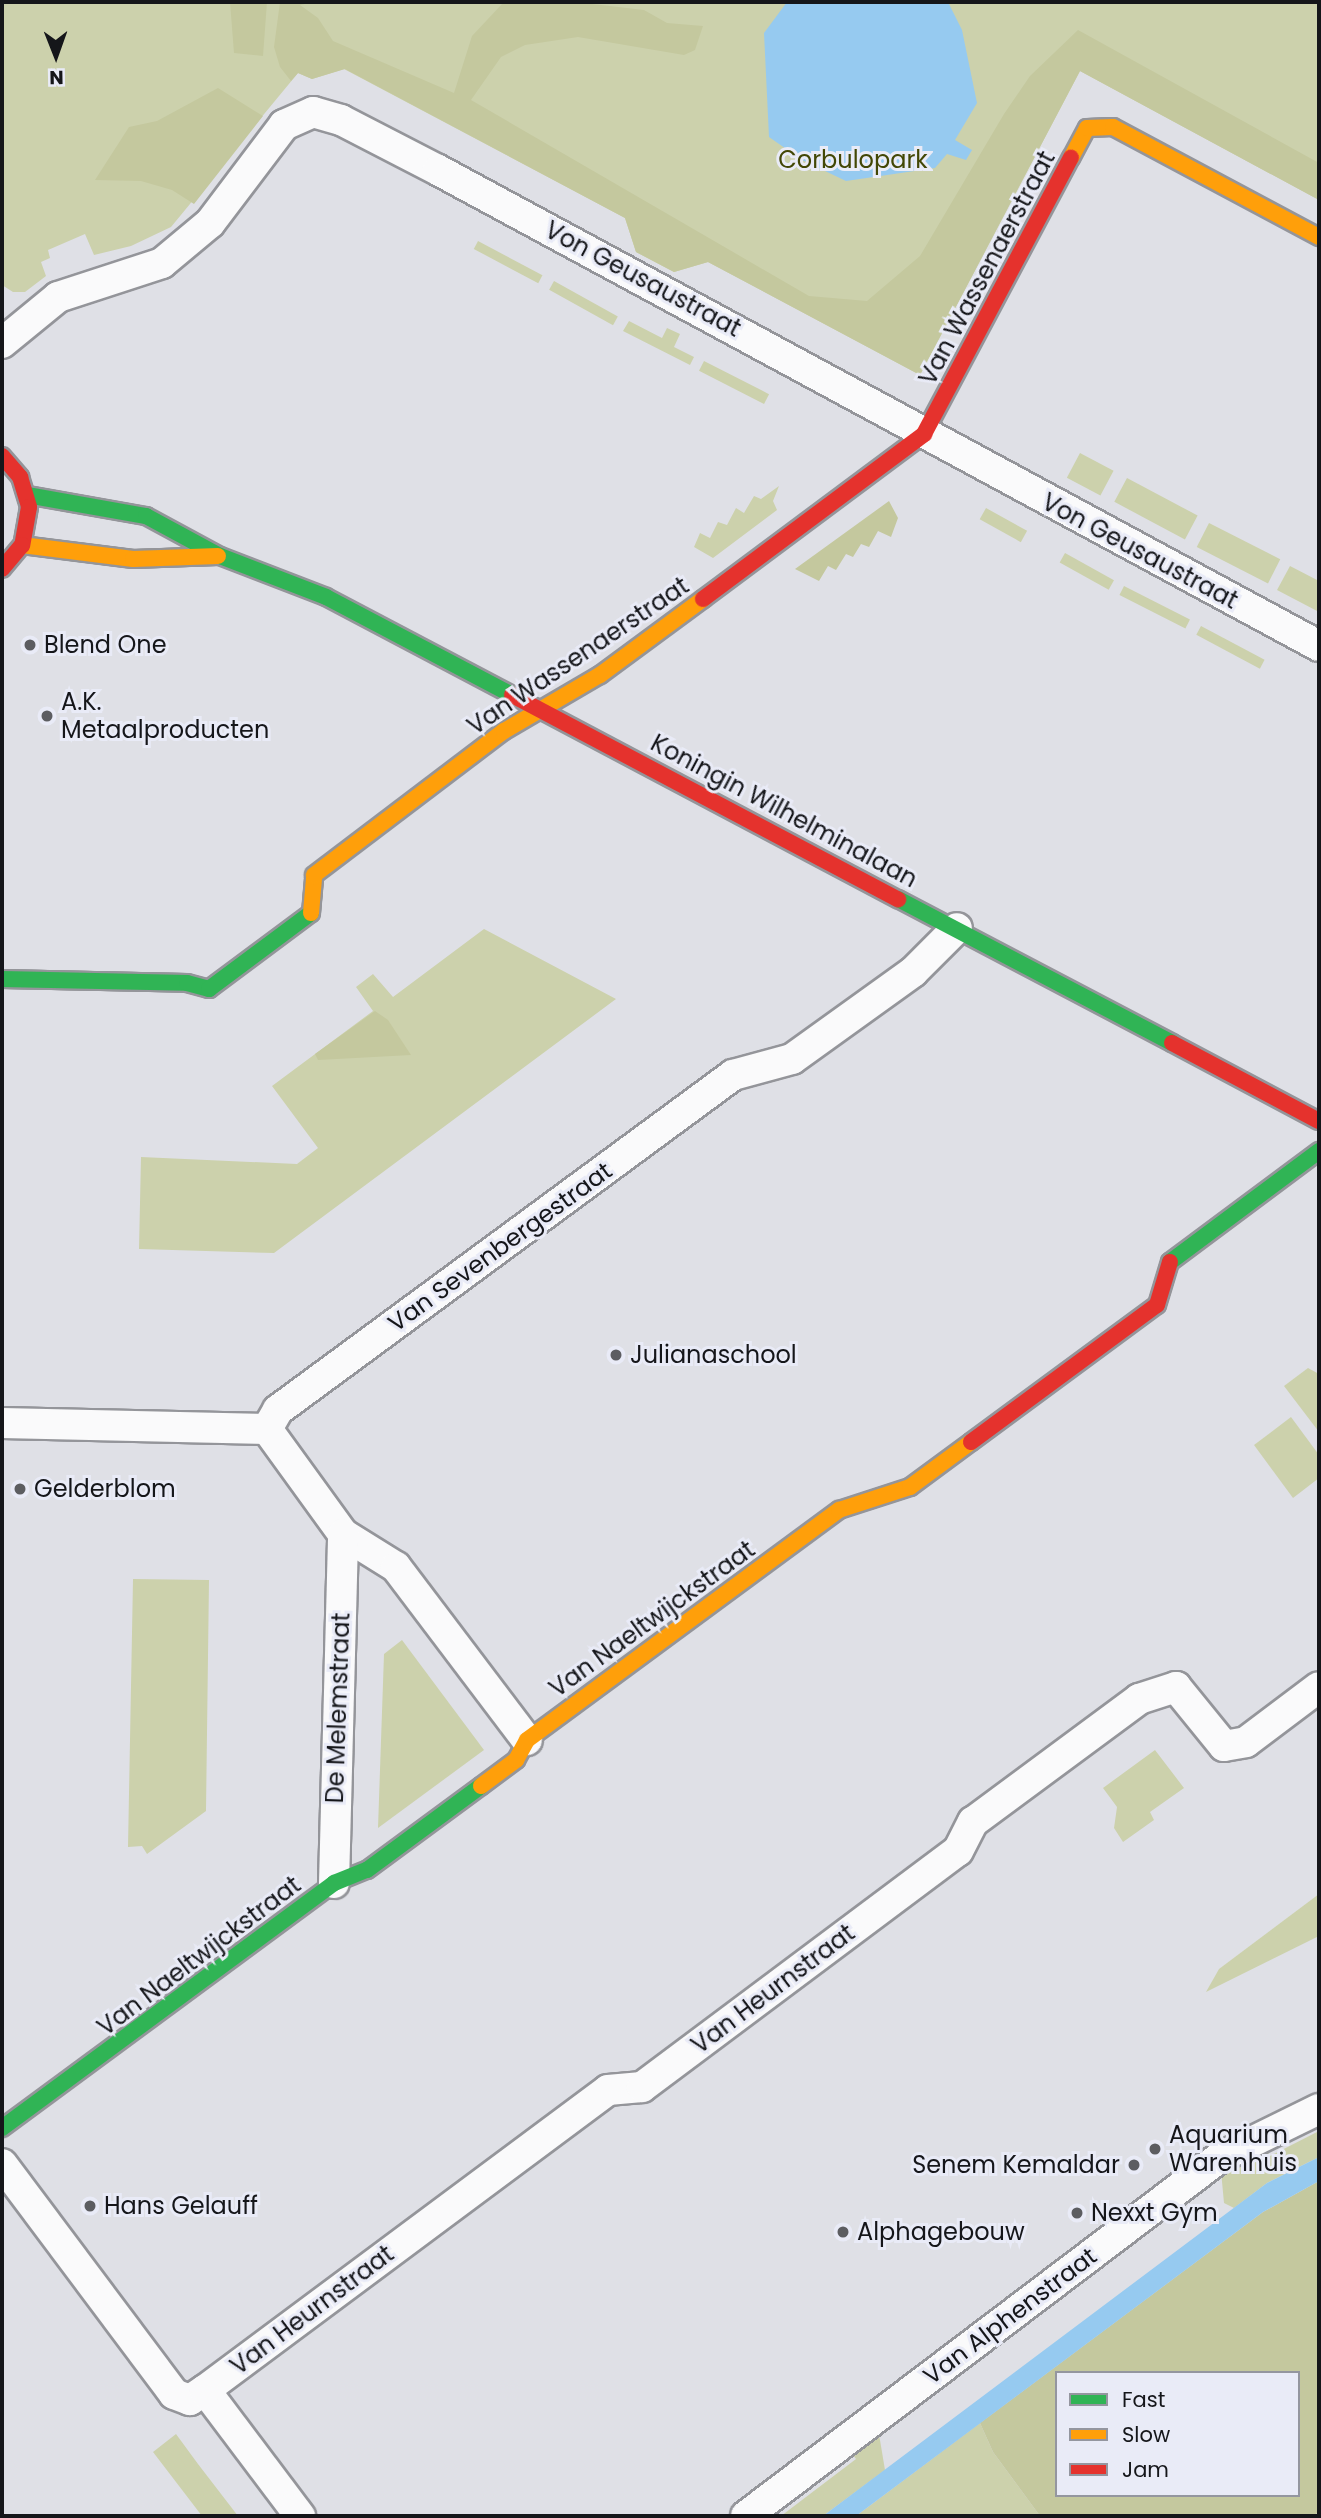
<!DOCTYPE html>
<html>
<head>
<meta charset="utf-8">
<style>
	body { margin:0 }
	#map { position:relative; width:1321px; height:2518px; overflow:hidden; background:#dfe0e6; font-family:Poppins,sans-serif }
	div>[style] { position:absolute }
	.green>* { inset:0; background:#ccd1ac; transform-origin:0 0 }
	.forest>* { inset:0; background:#c4c89e }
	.water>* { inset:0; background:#96caf0 }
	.roads { filter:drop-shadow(2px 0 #94959a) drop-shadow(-2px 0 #94959a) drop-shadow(0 2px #94959a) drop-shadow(0 -2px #94959a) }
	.street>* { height:30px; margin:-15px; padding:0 15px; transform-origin:15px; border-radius:15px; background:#fafafb }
	.fast>* { height:16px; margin:-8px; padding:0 8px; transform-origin:8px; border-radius:8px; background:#30b455 }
	.slow>* { height:16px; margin:-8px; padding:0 8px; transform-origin:8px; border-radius:8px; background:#ff9f0a }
	.jam>* { height:16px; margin:-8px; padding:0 8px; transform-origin:8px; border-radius:8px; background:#e5322d }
	.dots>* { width:19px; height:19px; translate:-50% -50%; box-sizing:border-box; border:4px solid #e9ebf7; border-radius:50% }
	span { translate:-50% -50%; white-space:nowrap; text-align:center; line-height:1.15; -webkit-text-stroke:6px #e9ebf7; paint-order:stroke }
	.park-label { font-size:24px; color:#424705 }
	.street-label { font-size:24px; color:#15161a }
	.poi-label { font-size:24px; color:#15161a }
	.left { translate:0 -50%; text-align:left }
	.right { translate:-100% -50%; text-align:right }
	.frame { position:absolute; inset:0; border:4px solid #15161a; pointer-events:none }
	.legend { position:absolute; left:1055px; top:2371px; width:245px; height:126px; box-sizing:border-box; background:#e9ebf7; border:2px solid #94969f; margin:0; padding:9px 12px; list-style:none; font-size:21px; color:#15161a }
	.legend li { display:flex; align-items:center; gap:14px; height:35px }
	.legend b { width:35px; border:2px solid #94969f }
	.north { position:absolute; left:21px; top:21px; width:70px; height:70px; -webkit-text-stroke:5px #e9ebf7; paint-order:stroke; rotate:179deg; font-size:19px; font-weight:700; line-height:28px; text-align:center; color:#15161a }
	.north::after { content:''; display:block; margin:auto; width:24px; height:32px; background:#15161a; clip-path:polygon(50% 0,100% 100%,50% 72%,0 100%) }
</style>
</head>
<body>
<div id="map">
	<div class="green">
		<div style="clip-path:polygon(2px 2px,1319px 2px,1319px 200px,1080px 71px,920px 375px,708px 262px,674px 272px,636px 252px,625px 218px,344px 69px,312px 79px,298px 73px,171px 227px,131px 246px,94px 255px,85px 234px,48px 250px,50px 258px,41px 262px,46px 276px,25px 292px,13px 292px,2px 285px)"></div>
		<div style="left:478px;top:241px;width:73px;height:9px;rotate:28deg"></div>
		<div style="left:554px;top:281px;width:73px;height:10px;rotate:29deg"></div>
		<div style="clip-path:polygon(629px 321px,662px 338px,667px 328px,680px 334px,674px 347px,694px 357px,690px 365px,623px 331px)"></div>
		<div style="left:704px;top:361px;width:73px;height:11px;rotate:27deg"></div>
		<div style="left:1080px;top:453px;width:38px;height:28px;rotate:28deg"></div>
		<div style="left:1127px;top:478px;width:80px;height:27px;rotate:28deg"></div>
		<div style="clip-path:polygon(779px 486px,773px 501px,777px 510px,713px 558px,694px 547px,700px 533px,710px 538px,718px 522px,727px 525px,736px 508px,744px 513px,754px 496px,761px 499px)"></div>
		<div style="left:986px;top:508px;width:47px;height:13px;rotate:29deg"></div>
		<div style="left:1209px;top:523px;width:80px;height:27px;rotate:27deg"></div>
		<div style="left:1065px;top:553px;width:56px;height:11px;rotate:29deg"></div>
		<div style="clip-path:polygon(1290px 566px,1319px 581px,1319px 612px,1277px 590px)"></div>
		<div style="left:1124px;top:586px;width:74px;height:10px;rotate:27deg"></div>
		<div style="left:1201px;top:626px;width:72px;height:10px;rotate:28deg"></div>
		<div style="clip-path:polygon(484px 929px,616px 999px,274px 1253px,139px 1249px,141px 1157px,297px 1164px,318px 1148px,272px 1086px,373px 1011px,356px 987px,373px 974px,393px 997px)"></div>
		<div style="clip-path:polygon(1308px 1368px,1319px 1374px,1319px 1432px,1284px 1386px)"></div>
		<div style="clip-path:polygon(1291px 1417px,1319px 1455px,1319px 1478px,1293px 1498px,1254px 1445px)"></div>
		<div style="clip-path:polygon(133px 1579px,209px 1580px,206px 1811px,147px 1854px,142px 1846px,128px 1847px)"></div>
		<div style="clip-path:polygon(402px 1640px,484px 1750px,378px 1828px,384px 1654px)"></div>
		<div style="clip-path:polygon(1155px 1750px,1184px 1788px,1150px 1812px,1154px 1820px,1123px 1842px,1114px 1828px,1117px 1807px,1103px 1788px)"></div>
		<div style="clip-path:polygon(1319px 1894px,1319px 1936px,1206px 1992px,1219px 1969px)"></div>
		<div style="clip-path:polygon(1319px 2131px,1319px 2157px,1267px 2183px,1234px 2208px,1224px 2203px,1221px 2171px,1265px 2147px,1270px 2156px)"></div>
		<div style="clip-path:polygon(980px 2423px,993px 2452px,1040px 2516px,856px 2516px)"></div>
		<div style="clip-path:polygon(878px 2428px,885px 2470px,823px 2516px,781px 2516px,856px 2459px,850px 2451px)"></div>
		<div style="clip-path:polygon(176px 2434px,198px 2464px,238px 2516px,202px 2516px,153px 2452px)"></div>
	</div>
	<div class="forest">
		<div style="clip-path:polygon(230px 2px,267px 2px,263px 56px,234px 53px)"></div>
		<div style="clip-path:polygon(280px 2px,315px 2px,300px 5px,318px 18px,333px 41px,454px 93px,472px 36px,502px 4px,575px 2px,644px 10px,667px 23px,703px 26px,695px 50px,684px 55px,578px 37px,525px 45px,501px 57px,471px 100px,809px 296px,867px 301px,920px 256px,1004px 114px,1030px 76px,1078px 30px,1319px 163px,1319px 200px,1080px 71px,920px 375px,708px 262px,674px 272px,636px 252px,625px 218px,345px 69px,312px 79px,298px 73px,291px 81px,280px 67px,274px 47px)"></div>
		<div style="clip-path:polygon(218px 88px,263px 116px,194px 204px,172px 190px,141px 181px,95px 180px,129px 127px,157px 121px)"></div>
		<div style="clip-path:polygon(889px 501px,898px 518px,891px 537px,878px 531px,869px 547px,861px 544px,853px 557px,846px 554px,836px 570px,828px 566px,819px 581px,795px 569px)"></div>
		<div style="clip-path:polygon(375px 1011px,388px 1020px,411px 1055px,318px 1060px,315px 1054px)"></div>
		<div style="clip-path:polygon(evenodd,1319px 2181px,1319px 2512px,1313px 2516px,1040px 2516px,993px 2452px,980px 2423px,1263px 2212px,1319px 2181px,1057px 2373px,1298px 2373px,1298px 2495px,1057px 2495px,1057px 2373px)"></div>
	</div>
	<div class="water">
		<div style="clip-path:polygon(787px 2px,948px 2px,962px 30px,977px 103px,955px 140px,972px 150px,966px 160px,947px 154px,935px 168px,846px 181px,802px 160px,769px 137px,764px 33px)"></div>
		<div style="clip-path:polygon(1319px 2157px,1319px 2181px,1263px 2212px,856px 2516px,823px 2516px,1267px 2183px)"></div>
	</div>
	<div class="roads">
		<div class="street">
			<div style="left:2px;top:343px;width:72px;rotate:-39.4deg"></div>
			<div style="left:58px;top:297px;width:109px;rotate:-18.1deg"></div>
			<div style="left:162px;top:263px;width:62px;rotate:-39.8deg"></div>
			<div style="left:210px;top:223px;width:123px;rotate:-52.9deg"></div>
			<div style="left:284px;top:125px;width:32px;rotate:-24deg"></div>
			<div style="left:313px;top:112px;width:29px;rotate:16deg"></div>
			<div style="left:341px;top:120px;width:109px;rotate:27.3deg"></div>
			<div style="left:438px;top:170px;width:1001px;rotate:28.38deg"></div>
			<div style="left:2px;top:1423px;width:265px;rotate:1.3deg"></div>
			<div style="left:267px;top:1429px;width:22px;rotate:-60deg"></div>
			<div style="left:278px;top:1410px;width:565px;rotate:-36.36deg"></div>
			<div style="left:733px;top:1075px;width:61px;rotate:-15.2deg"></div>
			<div style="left:792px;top:1059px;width:149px;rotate:-35.7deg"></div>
			<div style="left:913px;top:972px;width:62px;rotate:-45deg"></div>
			<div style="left:267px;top:1429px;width:130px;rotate:54.1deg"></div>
			<div style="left:343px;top:1534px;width:62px;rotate:31.9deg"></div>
			<div style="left:396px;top:1567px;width:217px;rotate:52.9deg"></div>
			<div style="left:334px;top:1883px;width:349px;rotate:-88.5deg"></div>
			<div style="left:2px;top:2164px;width:287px;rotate:53.2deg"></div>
			<div style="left:174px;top:2394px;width:17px;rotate:21deg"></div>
			<div style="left:190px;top:2400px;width:18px;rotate:-34deg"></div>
			<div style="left:205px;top:2390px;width:158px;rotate:53deg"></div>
			<div style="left:205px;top:2390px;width:502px;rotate:-36.66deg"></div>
			<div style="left:608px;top:2090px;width:34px;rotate:-5deg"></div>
			<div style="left:642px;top:2087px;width:394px;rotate:-36.8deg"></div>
			<div style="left:958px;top:1851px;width:33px;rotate:-63deg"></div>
			<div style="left:973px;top:1822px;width:207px;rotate:-36.5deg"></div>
			<div style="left:1139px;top:1699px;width:39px;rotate:-18deg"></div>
			<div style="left:1176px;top:1687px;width:76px;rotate:50.9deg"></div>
			<div style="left:1224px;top:1746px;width:22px;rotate:-10deg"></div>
			<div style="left:1246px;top:1742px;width:91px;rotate:-37deg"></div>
			<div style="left:746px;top:2516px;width:593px;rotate:-37.12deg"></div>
			<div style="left:1219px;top:2158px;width:111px;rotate:-26.1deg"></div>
		</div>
		<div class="fast">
			<div style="left:27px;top:495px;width:121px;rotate:10deg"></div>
			<div style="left:146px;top:516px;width:84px;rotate:28.4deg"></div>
			<div style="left:220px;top:556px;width:114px;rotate:21.1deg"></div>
			<div style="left:326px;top:597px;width:210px;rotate:27.8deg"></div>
			<div style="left:898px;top:899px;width:310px;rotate:27.7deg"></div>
			<div style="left:2px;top:979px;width:185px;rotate:1.2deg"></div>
			<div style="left:187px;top:983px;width:23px;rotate:15deg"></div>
			<div style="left:209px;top:989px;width:127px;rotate:-36.7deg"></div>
			<div style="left:1170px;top:1262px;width:186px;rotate:-36.7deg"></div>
			<div style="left:2px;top:2128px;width:413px;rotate:-36.4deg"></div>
			<div style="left:334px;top:1883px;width:35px;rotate:-22deg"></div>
			<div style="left:367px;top:1870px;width:142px;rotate:-36.4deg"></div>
		</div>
		<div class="slow">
			<div style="left:1071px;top:158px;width:34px;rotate:-62deg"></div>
			<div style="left:1087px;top:128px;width:26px;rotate:-2deg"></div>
			<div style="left:1113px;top:127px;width:234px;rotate:28.1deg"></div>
			<div style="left:22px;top:545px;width:112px;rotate:7.2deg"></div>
			<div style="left:133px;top:559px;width:85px;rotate:-2deg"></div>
			<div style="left:311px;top:913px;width:38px;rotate:-85deg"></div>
			<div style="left:314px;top:875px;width:238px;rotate:-37.2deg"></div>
			<div style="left:504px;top:731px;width:111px;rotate:-30.3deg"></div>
			<div style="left:600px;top:675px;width:128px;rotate:-36.4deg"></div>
			<div style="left:481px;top:1786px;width:44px;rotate:-36.6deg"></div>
			<div style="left:516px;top:1760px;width:23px;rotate:-61deg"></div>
			<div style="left:527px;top:1740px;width:388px;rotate:-36.4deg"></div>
			<div style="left:839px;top:1510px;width:75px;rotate:-17.9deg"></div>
			<div style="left:910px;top:1487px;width:76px;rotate:-36.4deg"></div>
		</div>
		<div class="jam">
			<div style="left:2px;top:456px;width:28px;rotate:49deg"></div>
			<div style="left:20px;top:477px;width:31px;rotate:73deg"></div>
			<div style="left:29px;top:507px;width:39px;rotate:100deg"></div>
			<div style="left:22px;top:545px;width:31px;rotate:130deg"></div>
			<div style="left:703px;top:599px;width:276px;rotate:-36.7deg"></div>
			<div style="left:924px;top:434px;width:313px;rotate:-62deg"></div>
			<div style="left:512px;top:695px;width:437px;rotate:27.9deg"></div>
			<div style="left:1172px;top:1043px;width:166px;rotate:28deg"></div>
			<div style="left:971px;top:1442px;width:231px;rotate:-36.4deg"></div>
			<div style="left:1157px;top:1305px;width:45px;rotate:-73.2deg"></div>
		</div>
	</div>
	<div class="dots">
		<div style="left:30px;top:645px;background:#5c5d61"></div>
		<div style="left:47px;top:716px;background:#5c5d61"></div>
		<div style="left:616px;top:1355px;background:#5c5d61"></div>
		<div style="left:20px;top:1489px;background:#5c5d61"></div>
		<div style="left:1155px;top:2149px;background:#5c5d61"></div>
		<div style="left:1134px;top:2165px;background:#5c5d61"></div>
		<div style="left:90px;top:2206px;background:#5c5d61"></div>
		<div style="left:1077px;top:2213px;background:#5c5d61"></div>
		<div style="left:843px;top:2232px;background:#5c5d61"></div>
	</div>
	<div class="park-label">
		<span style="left:853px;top:160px">Corbulopark</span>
	</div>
	<div class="street-label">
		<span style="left:987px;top:268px;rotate:-62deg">Van Wassenaerstraat</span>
		<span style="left:643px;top:279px;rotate:28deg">Von Geusaustraat</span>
		<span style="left:1140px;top:551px;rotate:28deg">Von Geusaustraat</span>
		<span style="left:578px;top:656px;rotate:-34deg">Van Wassenaerstraat</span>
		<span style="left:784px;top:811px;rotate:28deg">Koningin Wilhelminalaan</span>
		<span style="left:500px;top:1247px;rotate:-36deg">Van Sevenbergestraat</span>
		<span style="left:652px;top:1619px;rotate:-36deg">Van Naeltwijckstraat</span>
		<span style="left:338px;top:1708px;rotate:-88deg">De Melemstraat</span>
		<span style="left:199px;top:1956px;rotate:-37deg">Van Naeltwijckstraat</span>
		<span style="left:773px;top:1989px;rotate:-37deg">Van Heurnstraat</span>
		<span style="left:312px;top:2310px;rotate:-37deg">Van Heurnstraat</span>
		<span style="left:1010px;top:2316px;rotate:-37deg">Van Alphenstraat</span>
	</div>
	<div class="poi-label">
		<span class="left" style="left:44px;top:645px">Blend One</span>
		<span class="left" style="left:61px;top:716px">A.K.<br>Metaalproducten</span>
		<span class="left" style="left:630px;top:1355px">Julianaschool</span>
		<span class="left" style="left:34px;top:1489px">Gelderblom</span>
		<span class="left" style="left:1169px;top:2149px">Aquarium<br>Warenhuis</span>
		<span class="right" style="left:1120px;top:2165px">Senem Kemaldar</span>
		<span class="left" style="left:104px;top:2206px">Hans Gelauff</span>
		<span class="left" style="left:1091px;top:2213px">Nexxt Gym</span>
		<span class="left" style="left:857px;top:2232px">Alphagebouw</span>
	</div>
	<div class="frame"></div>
	<ul class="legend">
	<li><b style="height:9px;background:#30b455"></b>Fast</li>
	<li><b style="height:9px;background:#ff9f0a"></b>Slow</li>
	<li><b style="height:9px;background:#e5322d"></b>Jam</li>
	</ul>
	<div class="north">N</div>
</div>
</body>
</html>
